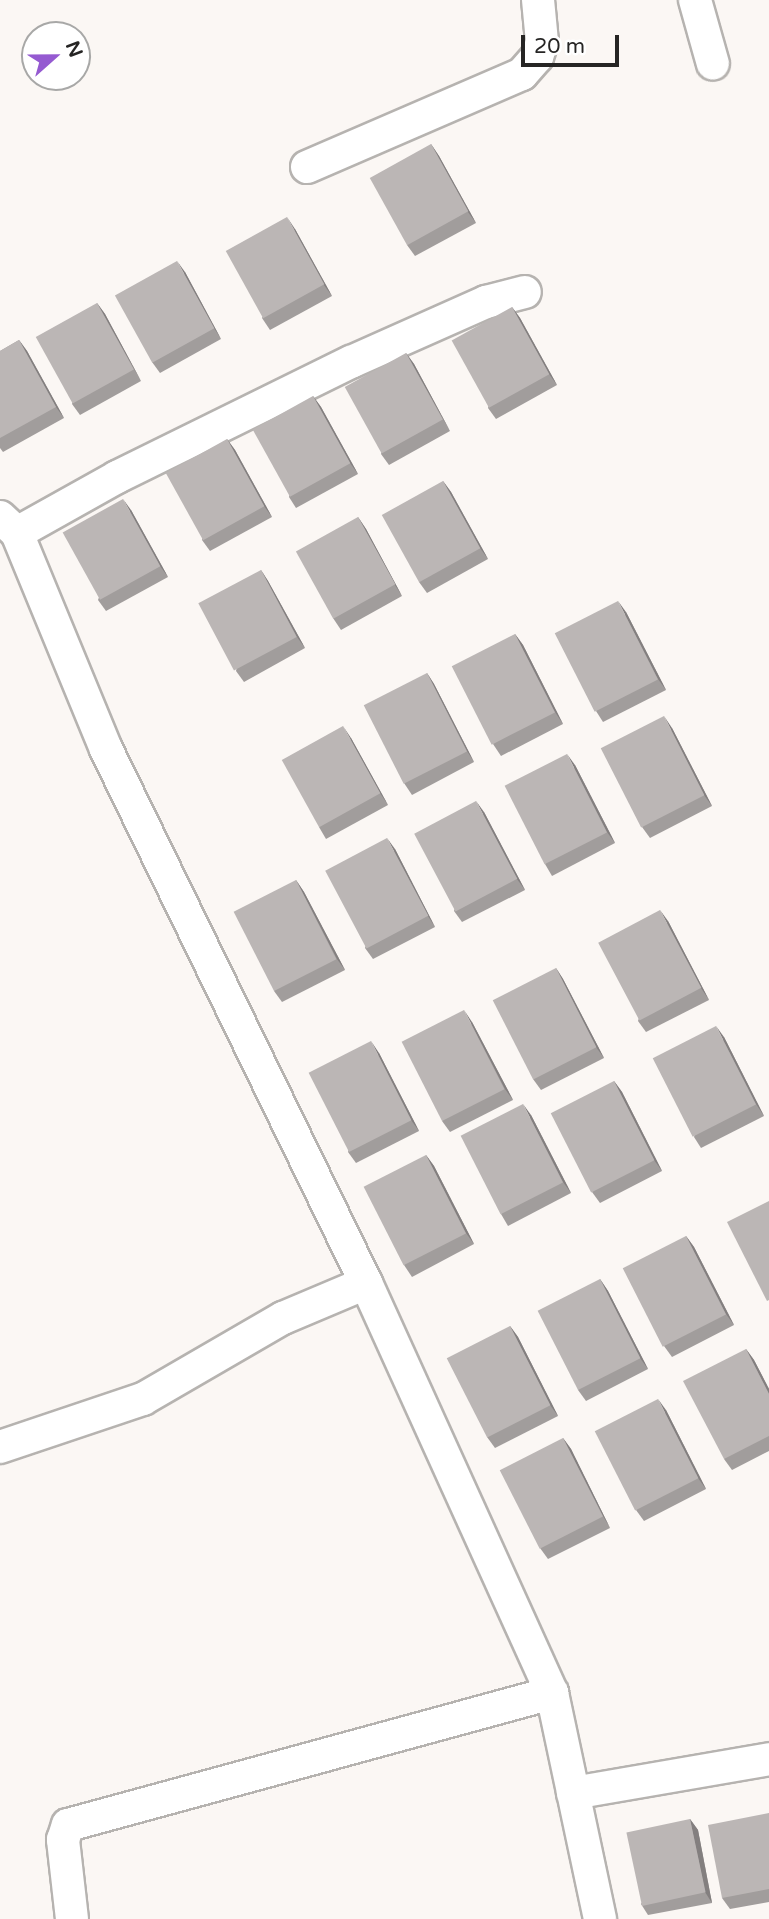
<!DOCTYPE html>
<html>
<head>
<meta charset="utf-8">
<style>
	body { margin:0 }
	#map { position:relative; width:769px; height:1919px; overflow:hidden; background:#fbf7f4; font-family:"Varela Round",sans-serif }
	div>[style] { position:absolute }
	.roads { filter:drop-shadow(2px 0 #b6b3b0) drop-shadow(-2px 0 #b6b3b0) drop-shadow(0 2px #b6b3b0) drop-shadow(0 -2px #b6b3b0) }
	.minor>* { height:32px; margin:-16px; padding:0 16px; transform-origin:16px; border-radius:16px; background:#fff }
	.wall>* { inset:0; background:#a19d9c }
	.shaded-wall>* { inset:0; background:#837f7f }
	.building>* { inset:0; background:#bbb6b5; transform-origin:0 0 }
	span { translate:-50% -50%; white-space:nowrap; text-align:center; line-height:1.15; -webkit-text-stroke:5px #fff; paint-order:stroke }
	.north { position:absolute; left:21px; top:21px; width:70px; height:70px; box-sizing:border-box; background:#fff; border:2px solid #a8a8a7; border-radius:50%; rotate:69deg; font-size:19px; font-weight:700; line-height:28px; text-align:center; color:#262524 }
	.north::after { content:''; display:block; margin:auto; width:24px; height:32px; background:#955ad1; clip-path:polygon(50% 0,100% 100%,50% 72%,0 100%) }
	.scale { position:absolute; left:521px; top:35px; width:98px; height:32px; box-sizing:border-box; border:4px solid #262524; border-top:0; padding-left:9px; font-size:21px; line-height:24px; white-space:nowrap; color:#262524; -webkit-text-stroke:5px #fff; paint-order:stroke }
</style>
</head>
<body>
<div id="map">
	<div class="roads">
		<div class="minor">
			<div style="left:695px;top:0;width:66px;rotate:74.3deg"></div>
			<div style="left:307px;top:167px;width:234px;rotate:-23.4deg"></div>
			<div style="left:522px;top:74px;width:23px;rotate:-49deg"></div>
			<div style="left:537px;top:57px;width:16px;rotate:-72deg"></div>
			<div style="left:542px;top:42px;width:42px;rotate:-95.4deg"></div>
			<div style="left:0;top:517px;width:23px;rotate:43deg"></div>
			<div style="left:17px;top:533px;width:234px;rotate:67.6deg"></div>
			<div style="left:106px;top:749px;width:594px;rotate:64.04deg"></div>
			<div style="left:366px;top:1283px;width:450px;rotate:65.6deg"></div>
			<div style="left:552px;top:1693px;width:231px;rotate:78deg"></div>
			<div style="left:17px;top:533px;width:115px;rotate:-29.2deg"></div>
			<div style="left:117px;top:477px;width:261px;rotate:-26.2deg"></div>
			<div style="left:351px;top:362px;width:148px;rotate:-24deg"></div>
			<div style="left:486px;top:302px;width:40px;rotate:-14.4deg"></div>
			<div style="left:0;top:1447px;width:151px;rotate:-18.6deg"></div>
			<div style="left:143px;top:1399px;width:162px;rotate:-30.1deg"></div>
			<div style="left:283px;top:1318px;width:90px;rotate:-22.9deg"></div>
			<div style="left:573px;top:1793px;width:199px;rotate:-9.8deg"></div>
			<div style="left:72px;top:1919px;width:80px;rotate:-96.5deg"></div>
			<div style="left:63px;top:1840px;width:16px;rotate:-72deg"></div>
			<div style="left:68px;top:1825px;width:502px;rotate:-15.26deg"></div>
		</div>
	</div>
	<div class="wall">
		<div style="clip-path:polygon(431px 144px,439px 156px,476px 223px,415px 256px,407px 245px)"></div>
		<div style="clip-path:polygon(295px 229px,332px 296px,270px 330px,262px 318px)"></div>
		<div style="clip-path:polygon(185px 272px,221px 339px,160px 373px,152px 362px)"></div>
		<div style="clip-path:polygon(97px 303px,105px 314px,141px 381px,80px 415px,72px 404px)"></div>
		<div style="clip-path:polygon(512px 307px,520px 318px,557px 385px,496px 419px,488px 408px)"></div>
		<div style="clip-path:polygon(19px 340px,27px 351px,64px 418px,3px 452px,0 448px,0 351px)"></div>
		<div style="clip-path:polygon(406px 353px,414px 364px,450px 431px,389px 465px,381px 454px)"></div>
		<div style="clip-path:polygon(313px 396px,321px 407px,358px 474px,296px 508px,289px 497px)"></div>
		<div style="clip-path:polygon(227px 439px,235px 450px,272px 517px,210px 551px,202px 540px)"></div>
		<div style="clip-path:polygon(443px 481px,451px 492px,488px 559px,427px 593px,419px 582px)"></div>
		<div style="clip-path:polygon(131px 510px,168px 577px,106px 611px,98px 600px)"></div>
		<div style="clip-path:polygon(358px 517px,366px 529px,402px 596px,341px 630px,333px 618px)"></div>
		<div style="clip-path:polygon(261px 570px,268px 581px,305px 648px,244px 682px,236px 671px)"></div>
		<div style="clip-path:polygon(626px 612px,666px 690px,603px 722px,596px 711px)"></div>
		<div style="clip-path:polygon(515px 634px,523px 645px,563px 724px,501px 756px,493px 744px)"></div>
		<div style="clip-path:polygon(427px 673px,434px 684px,474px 762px,412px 795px,404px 783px)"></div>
		<div style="clip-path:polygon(672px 728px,712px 806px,650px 838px,642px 827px)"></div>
		<div style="clip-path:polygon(351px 738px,388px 805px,326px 839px,319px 827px)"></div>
		<div style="clip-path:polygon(575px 765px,615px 843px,552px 876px,545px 864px)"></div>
		<div style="clip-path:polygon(484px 812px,525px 890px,462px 922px,454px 911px)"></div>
		<div style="clip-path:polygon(395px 849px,435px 927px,373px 959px,365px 948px)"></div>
		<div style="clip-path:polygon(296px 880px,304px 892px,345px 970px,282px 1002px,274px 991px)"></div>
		<div style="clip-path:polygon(668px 921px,709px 1000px,646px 1032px,638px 1021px)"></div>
		<div style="clip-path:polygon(556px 968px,563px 979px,604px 1058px,541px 1090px,533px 1079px)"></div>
		<div style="clip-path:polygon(472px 1022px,513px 1100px,450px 1132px,442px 1121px)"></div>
		<div style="clip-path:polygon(724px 1037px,764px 1116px,701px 1148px,694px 1137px)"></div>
		<div style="clip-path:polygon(379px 1053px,419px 1131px,356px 1163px,348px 1152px)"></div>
		<div style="clip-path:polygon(614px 1081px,622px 1092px,662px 1171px,600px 1203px,592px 1192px)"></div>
		<div style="clip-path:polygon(531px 1115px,571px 1193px,508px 1226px,501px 1214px)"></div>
		<div style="clip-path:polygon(426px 1155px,434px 1166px,474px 1244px,412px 1277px,404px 1265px)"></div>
		<div style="clip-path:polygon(686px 1236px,694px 1247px,734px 1325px,672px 1357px,664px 1346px)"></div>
		<div style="clip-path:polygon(600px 1279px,608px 1291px,648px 1369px,586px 1401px,578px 1390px)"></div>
		<div style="clip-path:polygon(510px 1326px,518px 1337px,558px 1416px,495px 1448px,487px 1437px)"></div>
		<div style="clip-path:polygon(746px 1349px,754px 1360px,769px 1389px,769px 1451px,732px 1470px,724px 1459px)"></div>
		<div style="clip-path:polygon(666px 1410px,706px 1489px,644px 1521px,636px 1510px)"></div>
		<div style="clip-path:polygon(563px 1438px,571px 1449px,610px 1528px,548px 1559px,540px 1548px)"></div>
		<div style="clip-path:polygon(769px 1813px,769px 1902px,730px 1909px,722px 1898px)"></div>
		<div style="clip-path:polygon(690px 1819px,698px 1830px,712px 1903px,648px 1915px,641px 1904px)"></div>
	</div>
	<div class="shaded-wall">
		<div style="clip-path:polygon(431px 144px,439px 156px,476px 223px,468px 212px)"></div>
		<div style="clip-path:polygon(287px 217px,295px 229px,332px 296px,324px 285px)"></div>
		<div style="clip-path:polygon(177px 261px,185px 272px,221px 339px,214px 328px)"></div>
		<div style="clip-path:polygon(97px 303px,105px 314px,141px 381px,134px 369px)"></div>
		<div style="clip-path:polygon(512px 307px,520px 318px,557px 385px,549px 374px)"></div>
		<div style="clip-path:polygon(19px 340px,27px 351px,64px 418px,56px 407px)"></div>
		<div style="clip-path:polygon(406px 353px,414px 364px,450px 431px,443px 419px)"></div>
		<div style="clip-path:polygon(313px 396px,321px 407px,358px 474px,350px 463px)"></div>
		<div style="clip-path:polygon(227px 439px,235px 450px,272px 517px,264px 506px)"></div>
		<div style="clip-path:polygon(443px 481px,451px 492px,488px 559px,480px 548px)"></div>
		<div style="clip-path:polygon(123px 499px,131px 510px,168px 577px,160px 566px)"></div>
		<div style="clip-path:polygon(358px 517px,366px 529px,402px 596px,395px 585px)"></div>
		<div style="clip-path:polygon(261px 570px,268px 581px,305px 648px,297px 637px)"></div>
		<div style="clip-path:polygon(618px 601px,626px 612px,666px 690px,658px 679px)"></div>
		<div style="clip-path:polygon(515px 634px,523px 645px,563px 724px,555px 712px)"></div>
		<div style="clip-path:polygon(427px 673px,434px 684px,474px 762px,467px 751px)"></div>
		<div style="clip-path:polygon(664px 716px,672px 728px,712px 806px,704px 795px)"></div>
		<div style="clip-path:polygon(343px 726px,351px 738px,388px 805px,380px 793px)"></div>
		<div style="clip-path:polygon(567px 754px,575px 765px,615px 843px,607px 832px)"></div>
		<div style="clip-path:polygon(476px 801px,484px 812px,525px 890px,517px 879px)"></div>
		<div style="clip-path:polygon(387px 838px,395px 849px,435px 927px,428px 916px)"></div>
		<div style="clip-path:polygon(296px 880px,304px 892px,345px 970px,337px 959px)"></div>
		<div style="clip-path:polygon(660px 910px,668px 921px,709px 1000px,701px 988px)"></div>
		<div style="clip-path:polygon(556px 968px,563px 979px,604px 1058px,596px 1047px)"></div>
		<div style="clip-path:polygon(464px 1010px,472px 1022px,513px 1100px,505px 1089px)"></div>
		<div style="clip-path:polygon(716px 1026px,724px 1037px,764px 1116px,756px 1104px)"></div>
		<div style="clip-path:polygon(371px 1041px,379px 1053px,419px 1131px,411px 1120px)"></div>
		<div style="clip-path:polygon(614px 1081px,622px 1092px,662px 1171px,654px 1160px)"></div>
		<div style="clip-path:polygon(523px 1104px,531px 1115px,571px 1193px,563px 1182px)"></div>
		<div style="clip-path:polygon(426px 1155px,434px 1166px,474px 1244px,466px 1233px)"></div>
		<div style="clip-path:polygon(686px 1236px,694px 1247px,734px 1325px,726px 1314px)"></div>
		<div style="clip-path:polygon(600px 1279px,608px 1291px,648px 1369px,640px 1358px)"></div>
		<div style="clip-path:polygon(510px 1326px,518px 1337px,558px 1416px,550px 1405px)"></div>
		<div style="clip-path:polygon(746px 1349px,754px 1360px,769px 1389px,769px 1394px)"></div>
		<div style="clip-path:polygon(658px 1399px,666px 1410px,706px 1489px,698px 1478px)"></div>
		<div style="clip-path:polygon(563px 1438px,571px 1449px,610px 1528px,603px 1516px)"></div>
		<div style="clip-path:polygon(690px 1819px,698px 1830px,712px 1903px,705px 1892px)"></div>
	</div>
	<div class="building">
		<div style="left:431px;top:144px;width:77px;height:70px;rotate:61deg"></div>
		<div style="left:287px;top:217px;width:77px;height:70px;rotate:61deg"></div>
		<div style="left:177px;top:261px;width:77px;height:71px;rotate:61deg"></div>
		<div style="left:97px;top:303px;width:76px;height:70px;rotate:61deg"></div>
		<div style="left:512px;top:307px;width:77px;height:69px;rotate:61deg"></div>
		<div style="clip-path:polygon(19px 340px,56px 407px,0 438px,0 351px)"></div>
		<div style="left:406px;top:353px;width:76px;height:70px;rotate:61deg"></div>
		<div style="left:313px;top:396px;width:77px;height:69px;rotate:61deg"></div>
		<div style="left:227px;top:439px;width:77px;height:70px;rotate:61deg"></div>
		<div style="left:443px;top:481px;width:77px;height:70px;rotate:61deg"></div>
		<div style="left:123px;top:499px;width:77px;height:69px;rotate:61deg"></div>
		<div style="left:358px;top:517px;width:77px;height:71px;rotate:61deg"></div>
		<div style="left:261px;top:570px;width:76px;height:71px;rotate:62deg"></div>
		<div style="left:618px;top:601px;width:88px;height:71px;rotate:63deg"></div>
		<div style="left:515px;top:634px;width:88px;height:71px;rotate:63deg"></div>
		<div style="left:427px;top:673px;width:88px;height:71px;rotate:63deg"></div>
		<div style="left:664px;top:716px;width:89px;height:71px;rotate:63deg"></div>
		<div style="left:343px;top:726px;width:77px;height:70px;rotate:61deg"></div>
		<div style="left:567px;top:754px;width:88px;height:70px;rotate:63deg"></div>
		<div style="left:476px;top:801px;width:88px;height:70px;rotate:62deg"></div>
		<div style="left:387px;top:838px;width:88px;height:70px;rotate:62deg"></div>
		<div style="left:296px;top:880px;width:89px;height:70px;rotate:63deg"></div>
		<div style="left:660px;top:910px;width:88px;height:70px;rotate:62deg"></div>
		<div style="left:556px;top:968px;width:89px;height:71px;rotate:63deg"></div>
		<div style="left:464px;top:1010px;width:89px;height:70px;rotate:63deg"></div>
		<div style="left:716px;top:1026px;width:88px;height:71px;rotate:63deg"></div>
		<div style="left:371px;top:1041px;width:89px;height:70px;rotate:63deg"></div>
		<div style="left:614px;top:1081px;width:89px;height:71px;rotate:63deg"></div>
		<div style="left:523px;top:1104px;width:88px;height:70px;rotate:63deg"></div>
		<div style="left:426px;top:1155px;width:88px;height:70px;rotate:63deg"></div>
		<div style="clip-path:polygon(769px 1201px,769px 1300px,767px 1301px,727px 1222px)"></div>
		<div style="left:686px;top:1236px;width:88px;height:71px;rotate:63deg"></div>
		<div style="left:600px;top:1279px;width:89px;height:70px;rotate:63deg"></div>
		<div style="left:510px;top:1326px;width:89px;height:71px;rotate:63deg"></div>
		<div style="clip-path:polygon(746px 1349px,769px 1394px,769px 1436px,724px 1459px,683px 1381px)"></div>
		<div style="left:658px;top:1399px;width:89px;height:71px;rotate:63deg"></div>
		<div style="left:563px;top:1438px;width:88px;height:71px;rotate:63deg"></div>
		<div style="clip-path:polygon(769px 1813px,769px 1889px,722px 1898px,708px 1825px)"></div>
		<div style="left:690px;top:1819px;width:75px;height:65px;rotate:78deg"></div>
	</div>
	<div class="north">N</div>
	<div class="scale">20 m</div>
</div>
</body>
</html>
